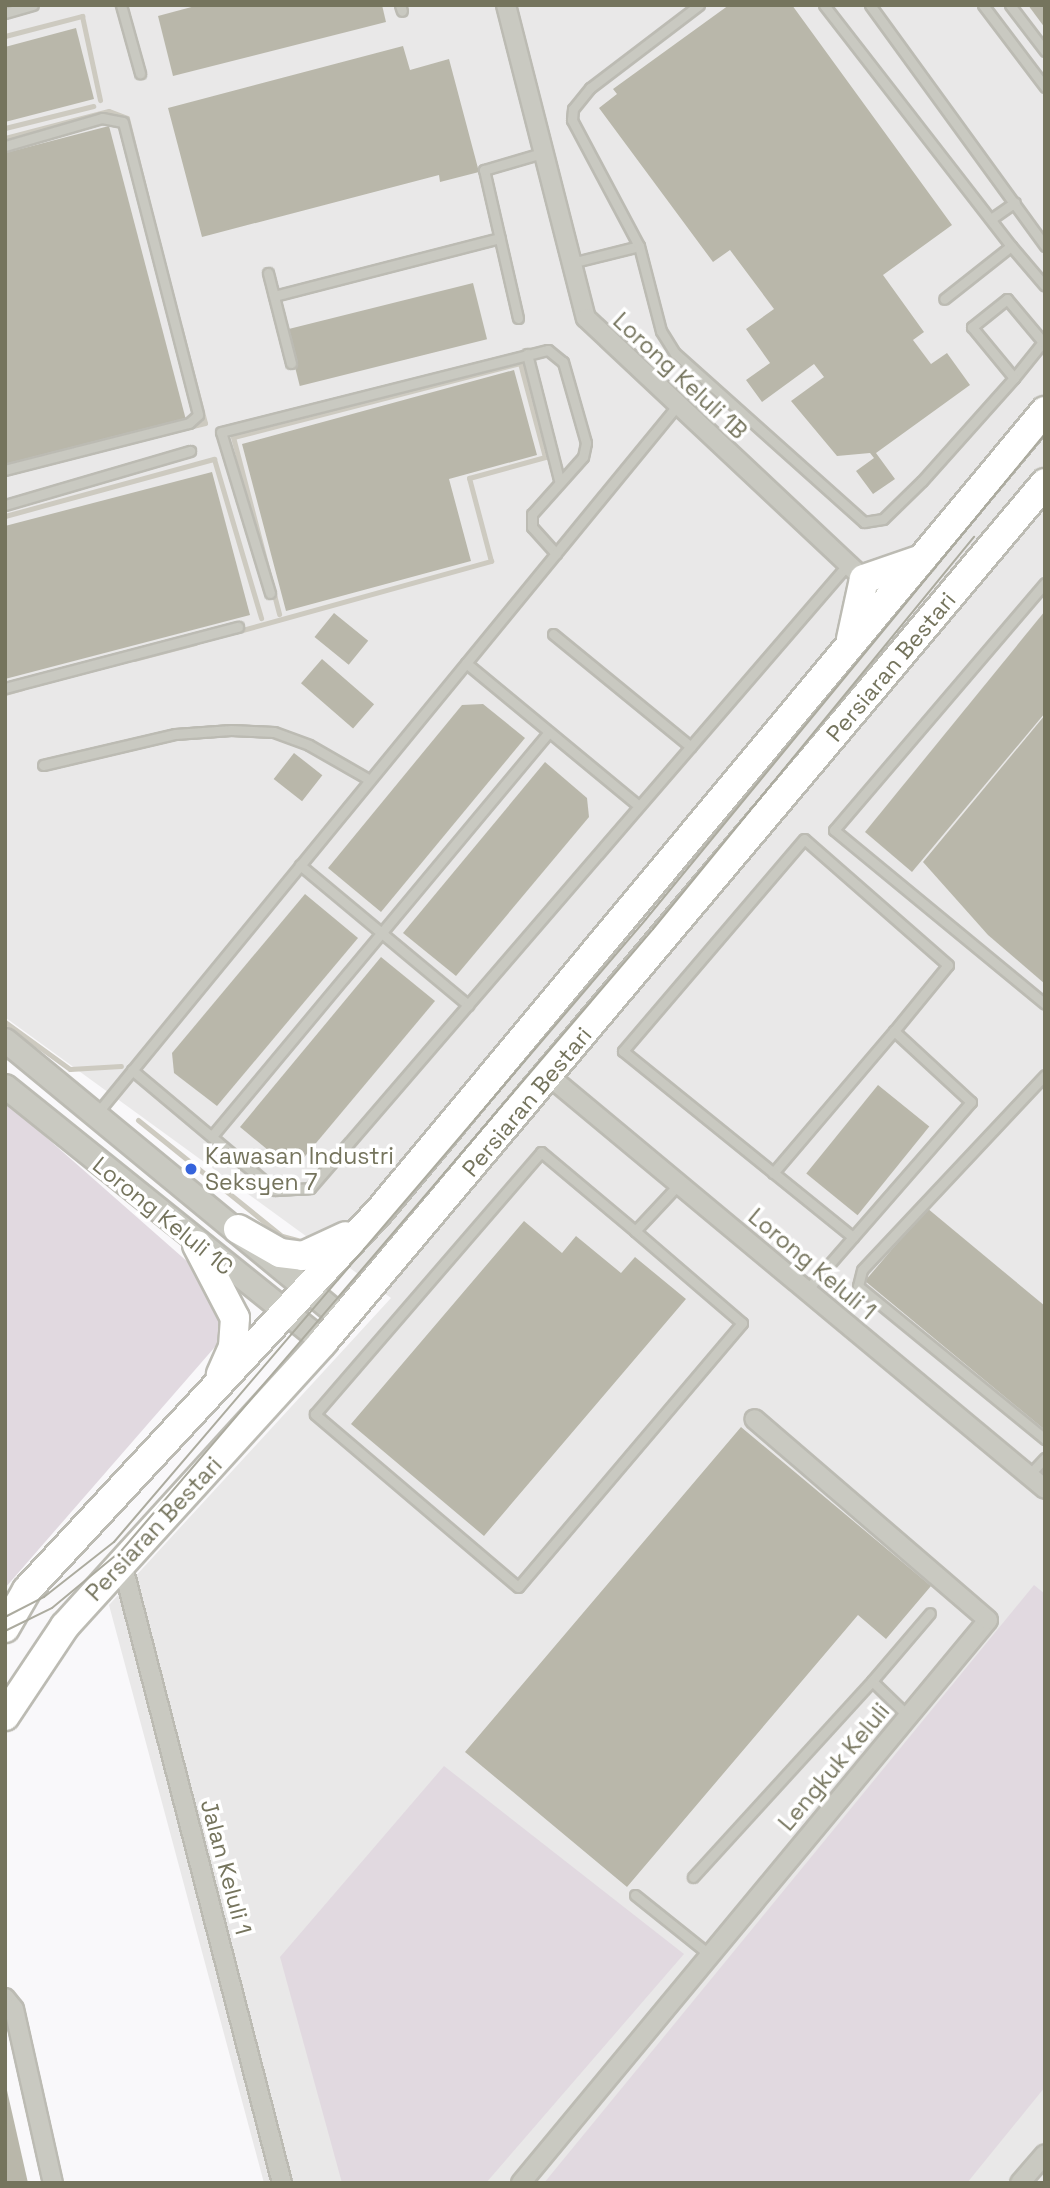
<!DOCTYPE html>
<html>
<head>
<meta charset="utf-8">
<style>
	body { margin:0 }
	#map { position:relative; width:1050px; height:2188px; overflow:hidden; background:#f9f8fa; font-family:"Space Grotesk",sans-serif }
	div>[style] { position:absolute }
	.built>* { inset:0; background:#e9e8e8 }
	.green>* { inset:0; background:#e1d9e0 }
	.stream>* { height:5px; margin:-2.5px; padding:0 2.5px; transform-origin:2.5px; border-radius:2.5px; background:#cdcac0 }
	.building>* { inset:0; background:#b9b7aa; transform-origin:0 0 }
	.roads { filter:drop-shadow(2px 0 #bcbbb3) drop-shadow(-2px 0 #bcbbb3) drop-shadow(0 2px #bcbbb3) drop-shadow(0 -2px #bcbbb3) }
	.service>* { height:9px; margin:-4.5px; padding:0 4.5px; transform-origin:4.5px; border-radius:4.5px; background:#c9c9c1 }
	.minor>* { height:18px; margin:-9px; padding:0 9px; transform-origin:9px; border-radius:9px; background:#c9c9c1 }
	.tertiary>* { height:23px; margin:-11.5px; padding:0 11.5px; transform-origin:11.5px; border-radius:11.5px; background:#c9c9c1 }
	.primary>* { height:28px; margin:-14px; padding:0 14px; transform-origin:14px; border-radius:14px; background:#fff }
	.tram>* { height:2px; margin:-1px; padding:0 1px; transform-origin:1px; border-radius:1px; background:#acab9f }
	.dots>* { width:19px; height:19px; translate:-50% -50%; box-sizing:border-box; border:4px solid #fff; border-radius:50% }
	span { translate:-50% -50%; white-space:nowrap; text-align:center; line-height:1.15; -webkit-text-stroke:7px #fff; paint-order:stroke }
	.street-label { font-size:23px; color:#75745d }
	.poi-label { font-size:23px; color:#75745d }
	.left { translate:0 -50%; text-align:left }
	.frame { position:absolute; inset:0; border:7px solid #75745d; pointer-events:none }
</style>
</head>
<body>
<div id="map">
	<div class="built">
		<div style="clip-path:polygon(5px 5px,1045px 5px,1045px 2183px,264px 2183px,109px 1605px,391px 1298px,6px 1018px)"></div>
	</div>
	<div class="green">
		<div style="clip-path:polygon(5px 1101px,206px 1278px,221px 1318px,221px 1340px,5px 1588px)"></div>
		<div style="clip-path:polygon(1034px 1585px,1045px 1594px,1045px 2087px,967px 2183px,544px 2183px)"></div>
		<div style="clip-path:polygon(444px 1766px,684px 1954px,486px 2183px,342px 2183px,280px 1957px)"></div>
	</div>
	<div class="stream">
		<div style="left:5px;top:36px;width:80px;rotate:-14.6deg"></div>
		<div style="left:82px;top:16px;width:86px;rotate:77.9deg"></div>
		<div style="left:5px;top:128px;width:91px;rotate:-14deg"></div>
		<div style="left:5px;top:138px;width:107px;rotate:-14.6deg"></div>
		<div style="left:109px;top:111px;width:19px;rotate:21deg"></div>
		<div style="left:127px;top:118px;width:83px;rotate:76.1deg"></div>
		<div style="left:180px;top:327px;width:99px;rotate:75.4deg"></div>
		<div style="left:205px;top:423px;width:21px;rotate:166deg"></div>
		<div style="left:5px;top:516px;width:217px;rotate:-15.3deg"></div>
		<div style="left:214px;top:459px;width:166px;rotate:73.5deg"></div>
		<div style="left:235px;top:632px;width:266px;rotate:-15.5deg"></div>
		<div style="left:491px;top:561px;width:86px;rotate:-104.8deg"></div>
		<div style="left:469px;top:478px;width:79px;rotate:-15.4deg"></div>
		<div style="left:545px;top:457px;width:97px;rotate:-104.9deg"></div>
		<div style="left:520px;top:363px;width:296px;rotate:165.5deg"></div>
		<div style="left:233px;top:437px;width:183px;rotate:75.4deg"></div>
		<div style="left:134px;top:659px;width:63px;rotate:-14.7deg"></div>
		<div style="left:5px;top:693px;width:18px;rotate:-16deg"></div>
		<div style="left:5px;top:1022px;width:80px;rotate:35.9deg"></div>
		<div style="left:70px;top:1069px;width:51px;rotate:-3.4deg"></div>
		<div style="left:138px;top:1120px;width:185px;rotate:38.9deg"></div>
		<div style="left:282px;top:1236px;width:27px;rotate:15deg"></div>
	</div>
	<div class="building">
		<div style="clip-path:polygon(199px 5px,382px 5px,386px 22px,173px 76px,158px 16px)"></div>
		<div style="clip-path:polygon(729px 5px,792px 5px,952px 225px,883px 275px,924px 332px,913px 340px,931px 364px,947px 353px,970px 385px,876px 453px,895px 479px,873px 494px,856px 471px,874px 458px,870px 453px,837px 456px,791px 401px,824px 377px,814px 364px,762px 402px,746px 380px,770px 363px,746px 329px,774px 309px,730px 250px,713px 262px,599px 108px,617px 94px,613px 89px)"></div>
		<div style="clip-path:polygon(1028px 5px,1045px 5px,1045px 28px)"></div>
		<div style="clip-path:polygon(76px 28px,94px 99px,5px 122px,5px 47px)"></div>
		<div style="clip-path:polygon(403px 46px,410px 70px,449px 59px,479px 172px,440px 182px,439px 175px,202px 237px,168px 108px)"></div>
		<div style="clip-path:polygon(109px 126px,186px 420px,5px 467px,5px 153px)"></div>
		<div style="left:473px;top:283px;width:58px;height:193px;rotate:76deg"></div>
		<div style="clip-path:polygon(514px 370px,537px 455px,449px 479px,471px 561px,286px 611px,242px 444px)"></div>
		<div style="clip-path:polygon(212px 472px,250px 615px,5px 679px,5px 526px)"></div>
		<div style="clip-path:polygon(1045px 611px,1045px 713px,912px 872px,865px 832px)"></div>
		<div style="left:334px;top:613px;width:44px;height:31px;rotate:39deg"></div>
		<div style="left:322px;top:659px;width:69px;height:32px;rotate:41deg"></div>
		<div style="clip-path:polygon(483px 704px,525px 738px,381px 912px,328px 868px,462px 705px)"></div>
		<div style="clip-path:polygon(1045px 715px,1045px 984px,988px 935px,923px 862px)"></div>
		<div style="left:294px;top:753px;width:36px;height:33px;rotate:38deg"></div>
		<div style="clip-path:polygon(545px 762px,587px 798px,589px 817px,456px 976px,403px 933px)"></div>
		<div style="clip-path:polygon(305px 894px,358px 938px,217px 1106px,174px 1073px,172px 1053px)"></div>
		<div style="clip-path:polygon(381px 957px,435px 1001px,301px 1161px,285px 1164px,240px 1127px)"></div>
		<div style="left:878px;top:1085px;width:66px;height:114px;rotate:39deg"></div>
		<div style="clip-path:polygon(927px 1208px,1045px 1306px,1045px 1430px,865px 1281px)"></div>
		<div style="clip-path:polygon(524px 1221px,562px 1253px,576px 1236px,621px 1273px,635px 1257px,686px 1299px,484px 1536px,351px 1424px)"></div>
		<div style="clip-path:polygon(741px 1427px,931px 1586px,886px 1639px,858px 1615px,627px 1887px,465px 1752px)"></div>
		<div style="clip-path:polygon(5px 2086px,6px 2086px,28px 2183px,5px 2183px)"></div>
	</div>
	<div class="roads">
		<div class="service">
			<div style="left:121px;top:5px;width:71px;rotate:74.4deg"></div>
			<div style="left:400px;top:5px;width:6px;rotate:72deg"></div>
			<div style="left:824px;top:5px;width:305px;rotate:52.2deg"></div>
			<div style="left:1011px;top:246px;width:85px;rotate:141.7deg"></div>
			<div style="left:870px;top:5px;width:298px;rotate:54deg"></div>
			<div style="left:983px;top:5px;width:103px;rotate:52.9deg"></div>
			<div style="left:1010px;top:5px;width:58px;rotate:52.7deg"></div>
			<div style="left:5px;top:13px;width:29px;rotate:-16deg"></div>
			<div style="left:5px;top:146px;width:101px;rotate:-16.1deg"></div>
			<div style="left:102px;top:118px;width:21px;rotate:11deg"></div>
			<div style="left:123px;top:122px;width:302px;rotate:75.6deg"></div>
			<div style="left:198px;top:415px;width:12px;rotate:138deg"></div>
			<div style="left:189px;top:423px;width:190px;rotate:165.7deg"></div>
			<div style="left:991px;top:219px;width:29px;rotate:-35deg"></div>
			<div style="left:639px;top:246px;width:88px;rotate:75.5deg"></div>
			<div style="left:661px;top:331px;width:26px;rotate:58deg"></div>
			<div style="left:675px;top:353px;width:254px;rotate:41.8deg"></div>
			<div style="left:864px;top:522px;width:19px;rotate:-9deg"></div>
			<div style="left:883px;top:519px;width:54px;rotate:-44.3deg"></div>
			<div style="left:922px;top:481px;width:138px;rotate:-48.2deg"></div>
			<div style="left:1014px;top:378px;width:46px;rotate:-51.1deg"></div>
			<div style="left:1043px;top:342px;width:56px;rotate:-129.9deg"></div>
			<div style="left:1007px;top:299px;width:45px;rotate:141.3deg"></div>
			<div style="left:972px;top:327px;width:66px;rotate:50.5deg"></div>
			<div style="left:1011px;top:246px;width:52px;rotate:49.6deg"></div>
			<div style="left:571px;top:263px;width:70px;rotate:-14deg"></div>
			<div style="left:639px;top:246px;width:143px;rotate:-118deg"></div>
			<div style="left:572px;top:120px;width:11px;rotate:-85deg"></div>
			<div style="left:573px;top:109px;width:27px;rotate:-51deg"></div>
			<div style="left:590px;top:88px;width:137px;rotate:-37.3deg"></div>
			<div style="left:268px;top:273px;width:93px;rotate:75.7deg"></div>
			<div style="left:274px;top:296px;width:233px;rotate:-14.4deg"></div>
			<div style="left:518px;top:318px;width:152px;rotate:-102.9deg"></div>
			<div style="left:484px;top:170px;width:60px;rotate:-16.3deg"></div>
			<div style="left:527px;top:354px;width:130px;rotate:75.7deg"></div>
			<div style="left:5px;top:505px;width:193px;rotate:-16.3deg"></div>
			<div style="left:1045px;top:583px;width:325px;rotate:130.5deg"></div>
			<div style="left:834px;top:830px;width:273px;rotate:39.5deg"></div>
			<div style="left:270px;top:593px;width:168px;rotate:-106.9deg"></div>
			<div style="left:221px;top:432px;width:337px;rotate:-14.1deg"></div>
			<div style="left:548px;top:350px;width:19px;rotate:39deg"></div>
			<div style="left:563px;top:362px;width:84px;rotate:74.1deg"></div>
			<div style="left:586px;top:443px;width:14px;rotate:102deg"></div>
			<div style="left:583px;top:457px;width:76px;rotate:131.8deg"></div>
			<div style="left:532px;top:514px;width:13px;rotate:90deg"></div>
			<div style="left:532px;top:527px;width:36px;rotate:48deg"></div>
			<div style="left:553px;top:634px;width:178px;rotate:39.3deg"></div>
			<div style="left:466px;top:663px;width:224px;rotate:39.6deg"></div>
			<div style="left:5px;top:688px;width:241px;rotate:-14.7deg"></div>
			<div style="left:43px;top:765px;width:136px;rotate:-13.2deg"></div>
			<div style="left:175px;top:734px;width:56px;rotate:-4.1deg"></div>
			<div style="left:231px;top:730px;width:43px;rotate:2.7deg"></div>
			<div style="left:274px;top:732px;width:37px;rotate:20deg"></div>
			<div style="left:309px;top:745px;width:70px;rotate:29.8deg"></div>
			<div style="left:300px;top:865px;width:219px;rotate:39.8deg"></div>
			<div style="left:132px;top:1070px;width:187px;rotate:40deg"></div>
			<div style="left:275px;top:1190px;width:35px;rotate:-3deg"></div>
			<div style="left:310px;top:1188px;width:825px;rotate:-49.23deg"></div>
			<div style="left:1045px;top:1075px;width:267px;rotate:133.2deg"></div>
			<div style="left:862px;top:1270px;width:16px;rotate:104deg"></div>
			<div style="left:858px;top:1286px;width:242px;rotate:39.3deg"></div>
			<div style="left:98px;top:1112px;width:912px;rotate:-50.65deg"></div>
			<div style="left:212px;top:1136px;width:526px;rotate:-50.17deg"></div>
			<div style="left:773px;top:1173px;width:187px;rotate:-49.6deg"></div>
			<div style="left:635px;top:1231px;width:141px;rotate:40.7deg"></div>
			<div style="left:742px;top:1323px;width:346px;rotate:130.3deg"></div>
			<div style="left:518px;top:1587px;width:267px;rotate:-139.6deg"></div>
			<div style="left:315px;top:1414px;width:346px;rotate:-49.2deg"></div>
			<div style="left:541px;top:1152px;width:123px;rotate:40deg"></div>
			<div style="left:635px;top:1231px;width:63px;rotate:-46.9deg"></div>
			<div style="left:806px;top:1291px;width:251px;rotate:-48.9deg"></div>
			<div style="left:971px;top:1102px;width:105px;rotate:-137.3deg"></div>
			<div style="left:894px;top:1031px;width:85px;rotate:-50.7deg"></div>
			<div style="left:948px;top:965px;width:191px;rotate:-138.8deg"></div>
			<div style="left:804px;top:839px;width:279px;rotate:130.5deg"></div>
			<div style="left:623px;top:1051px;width:296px;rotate:39deg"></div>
			<div style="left:1028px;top:1476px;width:25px;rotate:-47deg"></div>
			<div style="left:908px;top:1716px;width:50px;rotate:-135.8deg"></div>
			<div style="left:872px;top:1681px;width:89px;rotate:-49.5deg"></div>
			<div style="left:693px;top:1877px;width:265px;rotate:-47.6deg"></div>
			<div style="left:635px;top:1895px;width:96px;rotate:38.7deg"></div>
		</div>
		<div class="minor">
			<div style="left:506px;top:5px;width:323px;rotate:75.7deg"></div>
			<div style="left:586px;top:318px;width:391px;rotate:43.2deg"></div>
			<div style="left:549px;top:1076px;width:645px;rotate:39.78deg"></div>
			<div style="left:122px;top:1563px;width:640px;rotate:75.53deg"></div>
			<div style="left:5px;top:1998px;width:14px;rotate:51deg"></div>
			<div style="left:14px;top:2009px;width:178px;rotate:77.4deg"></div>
			<div style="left:521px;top:2183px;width:731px;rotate:-50.32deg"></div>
			<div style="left:988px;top:1620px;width:308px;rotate:-139.3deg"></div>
			<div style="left:1020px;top:2183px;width:38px;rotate:-49deg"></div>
		</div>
		<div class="tertiary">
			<div style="left:5px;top:1040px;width:438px;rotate:39.5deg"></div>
			<div style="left:5px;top:1086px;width:408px;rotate:38.8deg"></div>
		</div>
		<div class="primary">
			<div style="left:851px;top:639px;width:61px;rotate:-77.8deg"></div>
			<div style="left:864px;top:579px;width:61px;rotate:-19deg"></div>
			<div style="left:238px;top:1229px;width:48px;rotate:29.7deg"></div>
			<div style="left:280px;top:1253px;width:23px;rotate:7deg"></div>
			<div style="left:303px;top:1256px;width:47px;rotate:-24.9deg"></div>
			<div style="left:197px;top:1245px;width:82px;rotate:62.5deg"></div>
			<div style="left:235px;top:1318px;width:29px;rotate:94deg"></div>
			<div style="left:233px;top:1347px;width:30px;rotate:114deg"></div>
			<div style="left:5px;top:1628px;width:44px;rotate:-59.9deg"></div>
			<div style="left:27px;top:1590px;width:520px;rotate:-47.1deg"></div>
			<div style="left:381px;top:1209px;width:1038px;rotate:-50.24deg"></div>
			<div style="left:5px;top:1716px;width:108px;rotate:-56.3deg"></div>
			<div style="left:65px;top:1626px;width:384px;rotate:-47.7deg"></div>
			<div style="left:323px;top:1342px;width:1122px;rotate:-49.95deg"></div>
		</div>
	</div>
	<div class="tram">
		<div style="left:5px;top:1617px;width:44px;rotate:-27.1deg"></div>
		<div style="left:44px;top:1597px;width:89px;rotate:-38.2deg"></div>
		<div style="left:114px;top:1542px;width:819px;rotate:-49.5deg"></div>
		<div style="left:646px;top:919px;width:628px;rotate:-50.56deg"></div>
		<div style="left:5px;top:1631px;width:52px;rotate:-26.1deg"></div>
		<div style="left:52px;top:1608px;width:91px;rotate:-39.6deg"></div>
		<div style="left:122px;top:1550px;width:817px;rotate:-49.47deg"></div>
		<div style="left:653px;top:929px;width:507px;rotate:-50.69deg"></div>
	</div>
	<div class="dots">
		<div style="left:191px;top:1169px;background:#3563dc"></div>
	</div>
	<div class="street-label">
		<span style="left:680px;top:376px;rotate:43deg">Lorong Keluli 1B</span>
		<span style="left:891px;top:667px;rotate:-50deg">Persiaran Bestari</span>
		<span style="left:527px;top:1102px;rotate:-50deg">Persiaran Bestari</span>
		<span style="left:163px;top:1216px;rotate:39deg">Lorong Keluli 1C</span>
		<span style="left:812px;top:1264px;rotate:40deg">Lorong Keluli 1</span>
		<span style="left:154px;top:1529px;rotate:-47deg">Persiaran Bestari</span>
		<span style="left:834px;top:1767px;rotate:-50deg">Lengkuk Keluli</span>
		<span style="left:226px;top:1867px;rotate:75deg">Jalan Keluli 1</span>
	</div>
	<div class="poi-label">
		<span class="left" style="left:205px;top:1169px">Kawasan Industri<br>Seksyen 7</span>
	</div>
	<div class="frame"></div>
</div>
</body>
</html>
